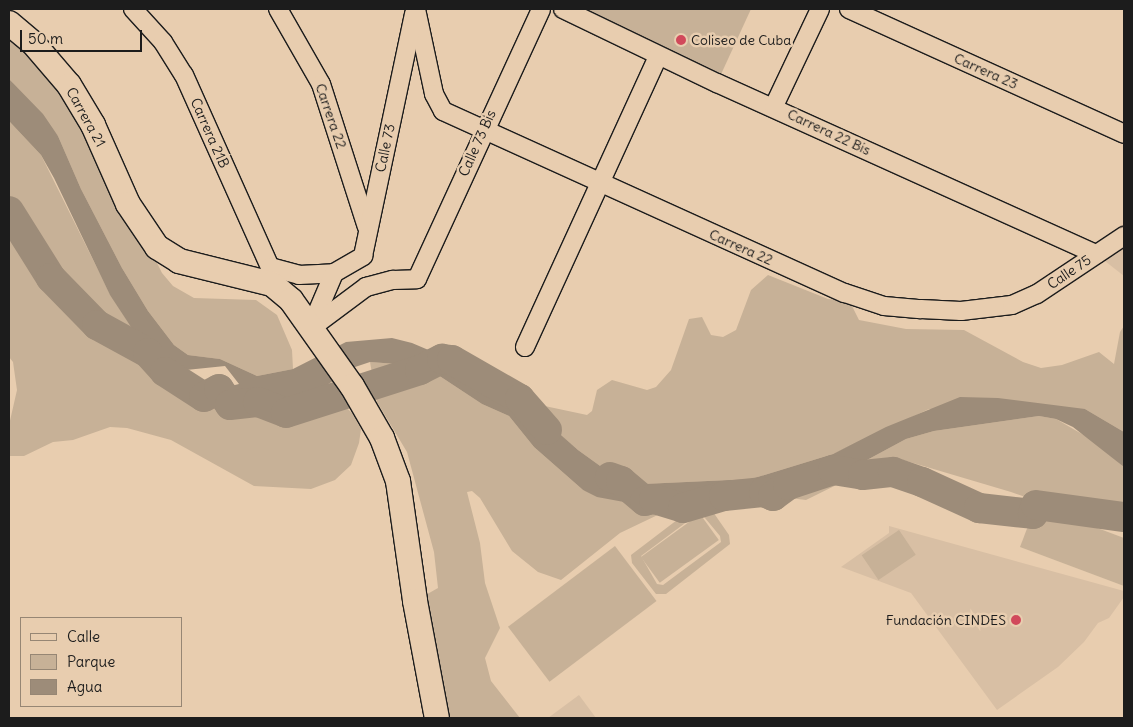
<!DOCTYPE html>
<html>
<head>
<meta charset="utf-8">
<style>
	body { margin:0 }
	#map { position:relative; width:1133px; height:727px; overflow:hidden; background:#e8cdaf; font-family:Delius,sans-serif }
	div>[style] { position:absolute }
	.built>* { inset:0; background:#d8bfa4 }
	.green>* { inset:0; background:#c7b197; transform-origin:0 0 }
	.water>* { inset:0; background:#9d8c79 }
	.river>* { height:30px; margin:-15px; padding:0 15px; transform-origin:15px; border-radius:15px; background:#9d8c79 }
	.roads { filter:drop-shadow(1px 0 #1c1c1c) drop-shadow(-1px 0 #1c1c1c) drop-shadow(0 1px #1c1c1c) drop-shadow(0 -1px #1c1c1c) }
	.street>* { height:18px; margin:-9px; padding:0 9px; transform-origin:9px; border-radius:9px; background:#e8cdaf }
	.secondary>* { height:24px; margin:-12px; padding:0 12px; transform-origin:12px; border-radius:12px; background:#e8cdaf }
	.dots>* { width:14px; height:14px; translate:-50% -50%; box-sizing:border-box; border:2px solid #e8cdaf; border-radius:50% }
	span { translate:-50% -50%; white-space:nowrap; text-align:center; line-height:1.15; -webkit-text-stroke:5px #e8cdaf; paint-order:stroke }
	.poi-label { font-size:14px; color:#1c1c1c }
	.left { translate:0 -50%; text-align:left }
	.right { translate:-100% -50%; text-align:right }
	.street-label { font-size:14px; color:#1c1c1c }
	.frame { position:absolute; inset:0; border:10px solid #1c1c1c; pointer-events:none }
	.legend { position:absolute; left:20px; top:617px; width:162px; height:90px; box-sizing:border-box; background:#e8cdaf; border:1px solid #968674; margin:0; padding:6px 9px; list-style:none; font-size:15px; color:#1c1c1c }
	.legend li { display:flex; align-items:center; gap:10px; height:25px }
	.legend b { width:25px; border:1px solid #968674 }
	.scale { position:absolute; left:20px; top:30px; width:122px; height:22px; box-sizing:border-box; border:2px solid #1c1c1c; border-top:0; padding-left:6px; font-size:15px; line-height:18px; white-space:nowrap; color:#1c1c1c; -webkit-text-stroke:4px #e8cdaf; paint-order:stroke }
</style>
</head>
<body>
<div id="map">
	<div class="built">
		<div style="clip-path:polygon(1124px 236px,1124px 276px,1096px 254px)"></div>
		<div style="clip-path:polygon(889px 526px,1124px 591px,1124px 597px,1109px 618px,1098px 623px,1084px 642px,1058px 667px,997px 710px,911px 593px,841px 567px,889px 533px)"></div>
		<div style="clip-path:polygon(579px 695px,596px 718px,548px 718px)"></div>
	</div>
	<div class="green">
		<div style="clip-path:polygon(563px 9px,751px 9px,717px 83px)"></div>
		<div style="clip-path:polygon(9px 23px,69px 85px,162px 273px,173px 286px,194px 298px,256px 300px,277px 315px,292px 350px,293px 369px,257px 376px,220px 359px,188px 355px,174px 345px,148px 311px,122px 268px,81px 189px,58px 136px,9px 79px)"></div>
		<div style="clip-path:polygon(9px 121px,41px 155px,110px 294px,148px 353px,165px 372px,204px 397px,230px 405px,292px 398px,324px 387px,352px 413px,361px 429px,359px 443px,351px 465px,335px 480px,311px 489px,254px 486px,171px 440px,127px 428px,110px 427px,73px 440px,53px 442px,24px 456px,9px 456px,9px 425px,17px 390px,13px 362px,9px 357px)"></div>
		<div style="clip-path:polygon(768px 275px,828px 299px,841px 300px,852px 306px,859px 320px,906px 329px,964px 330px,1023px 362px,1041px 368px,1062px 365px,1099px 352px,1114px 364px,1120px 332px,1124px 326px,1124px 432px,1085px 409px,929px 409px,833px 454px,751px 479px,643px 484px,621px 481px,578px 450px,529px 408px,540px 405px,587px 415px,592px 411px,597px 390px,612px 380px,647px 390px,656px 387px,671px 370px,689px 319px,702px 317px,711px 335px,723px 337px,736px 330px,751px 290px)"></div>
		<div style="clip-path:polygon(370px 362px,410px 365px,438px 375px,482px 404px,509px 416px,534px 447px,583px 490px,624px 502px,674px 496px,764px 492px,867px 460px,906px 439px,934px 431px,1039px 416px,1056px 419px,1094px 441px,1124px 467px,1124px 531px,1011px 492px,893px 457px,806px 500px,773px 496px,689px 500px,620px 533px,561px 580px,538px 572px,512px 551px,480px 498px,472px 491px,467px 492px,480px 543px,485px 583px,500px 628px,485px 658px,491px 681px,520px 718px,438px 718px,415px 601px,438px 588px,434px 552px,407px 452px,377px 402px)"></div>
		<div style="clip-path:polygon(evenodd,698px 504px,711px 509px,729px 535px,730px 544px,666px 594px,656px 594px,632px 563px,631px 555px,698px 504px,700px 512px,720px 536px,721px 542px,663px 585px,657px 584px,641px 556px,700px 512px)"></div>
		<div style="clip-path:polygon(1036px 505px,1124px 538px,1124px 586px,1020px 547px)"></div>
		<div style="left:700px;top:514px;width:32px;height:73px;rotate:54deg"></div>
		<div style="left:899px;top:530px;width:30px;height:45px;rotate:56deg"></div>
		<div style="left:615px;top:546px;width:69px;height:134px;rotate:53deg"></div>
	</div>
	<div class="water">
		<div style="clip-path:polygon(evenodd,9px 79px,43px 114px,58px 136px,81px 189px,122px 268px,148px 311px,174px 345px,188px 355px,220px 359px,257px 376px,293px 369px,346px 342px,392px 338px,412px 343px,452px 360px,520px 399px,578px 450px,621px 481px,643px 484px,751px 479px,833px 454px,886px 427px,960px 397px,998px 398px,1085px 409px,1124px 432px,1124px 467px,1073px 427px,1056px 419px,1039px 416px,934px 431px,906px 439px,867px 460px,764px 492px,674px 496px,624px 502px,597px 497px,583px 490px,534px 447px,509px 416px,482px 404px,438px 375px,410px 365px,370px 362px,352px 368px,324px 387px,292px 398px,230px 405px,204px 397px,165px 372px,148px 353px,110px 295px,54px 178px,41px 155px,9px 121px,9px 79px,225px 366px,239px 384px,219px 389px,197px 380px,186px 370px,225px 366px)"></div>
	</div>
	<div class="river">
		<div style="left:9px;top:211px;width:79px;rotate:57.9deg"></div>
		<div style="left:51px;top:278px;width:66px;rotate:45.6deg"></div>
		<div style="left:97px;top:325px;width:58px;rotate:28.8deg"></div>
		<div style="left:148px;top:353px;width:25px;rotate:48deg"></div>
		<div style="left:165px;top:372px;width:46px;rotate:32.7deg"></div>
		<div style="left:204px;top:397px;width:17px;rotate:-28deg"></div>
		<div style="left:219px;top:389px;width:19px;rotate:55deg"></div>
		<div style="left:230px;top:405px;width:28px;rotate:-6deg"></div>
		<div style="left:258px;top:402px;width:30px;rotate:21deg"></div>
		<div style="left:286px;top:413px;width:141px;rotate:-17.8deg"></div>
		<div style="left:420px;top:370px;width:25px;rotate:-27deg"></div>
		<div style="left:442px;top:359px;width:10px;rotate:6deg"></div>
		<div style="left:452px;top:360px;width:78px;rotate:29.8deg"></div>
		<div style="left:520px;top:399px;width:41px;rotate:48.9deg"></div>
		<div style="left:610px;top:477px;width:12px;rotate:20deg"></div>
		<div style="left:621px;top:481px;width:31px;rotate:40deg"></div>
		<div style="left:645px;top:501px;width:9px;rotate:-13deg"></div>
		<div style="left:654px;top:499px;width:30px;rotate:17deg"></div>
		<div style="left:683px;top:508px;width:43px;rotate:-16.3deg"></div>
		<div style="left:724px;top:496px;width:40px;rotate:-5.7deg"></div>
		<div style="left:764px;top:492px;width:10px;rotate:24deg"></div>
		<div style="left:773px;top:496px;width:19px;rotate:-36deg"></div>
		<div style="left:788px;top:485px;width:47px;rotate:-18.4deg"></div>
		<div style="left:833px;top:470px;width:30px;rotate:9deg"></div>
		<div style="left:863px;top:475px;width:30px;rotate:-6deg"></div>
		<div style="left:893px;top:472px;width:31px;rotate:19deg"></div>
		<div style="left:922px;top:482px;width:63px;rotate:24.5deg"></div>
		<div style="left:979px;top:508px;width:54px;rotate:6.3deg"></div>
		<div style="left:1033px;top:514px;width:9px;rotate:-72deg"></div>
		<div style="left:1036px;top:505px;width:89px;rotate:7.8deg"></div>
	</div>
	<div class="roads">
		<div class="street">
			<div style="left:133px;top:9px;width:45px;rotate:47.7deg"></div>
			<div style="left:163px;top:42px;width:39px;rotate:58deg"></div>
			<div style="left:184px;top:75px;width:210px;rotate:65.9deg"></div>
			<div style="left:278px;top:9px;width:86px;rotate:60.2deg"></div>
			<div style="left:321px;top:84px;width:150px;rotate:72.2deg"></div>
			<div style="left:416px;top:9px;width:87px;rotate:78deg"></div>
			<div style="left:434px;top:94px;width:19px;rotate:62deg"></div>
			<div style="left:443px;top:111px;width:441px;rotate:24.4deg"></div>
			<div style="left:845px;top:293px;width:41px;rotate:18.4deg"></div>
			<div style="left:884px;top:306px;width:37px;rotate:5deg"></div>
			<div style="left:921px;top:309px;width:40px;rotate:2.9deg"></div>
			<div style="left:961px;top:311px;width:51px;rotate:-6.7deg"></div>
			<div style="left:1012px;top:305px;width:27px;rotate:-24deg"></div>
			<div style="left:1037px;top:294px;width:105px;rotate:-33.7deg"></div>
			<div style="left:563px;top:9px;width:171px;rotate:25.7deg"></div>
			<div style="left:717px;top:83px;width:416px;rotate:24.3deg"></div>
			<div style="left:849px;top:9px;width:302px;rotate:24.4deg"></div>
			<div style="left:774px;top:106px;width:107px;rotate:-64.6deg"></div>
			<div style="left:270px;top:267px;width:30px;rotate:15deg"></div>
			<div style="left:299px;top:275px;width:35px;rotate:-3deg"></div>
			<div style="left:334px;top:273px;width:34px;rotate:-30deg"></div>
			<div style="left:363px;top:256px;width:248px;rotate:-78.1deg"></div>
			<div style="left:311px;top:327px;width:59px;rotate:-66.9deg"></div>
			<div style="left:311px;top:328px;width:69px;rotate:-36.7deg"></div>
			<div style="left:366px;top:287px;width:28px;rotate:-15deg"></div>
			<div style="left:393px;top:280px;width:24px;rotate:-2deg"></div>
			<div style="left:417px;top:279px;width:297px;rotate:-65.3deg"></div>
			<div style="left:525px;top:347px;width:320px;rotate:-65.4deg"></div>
		</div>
		<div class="secondary">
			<div style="left:9px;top:23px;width:31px;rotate:40deg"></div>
			<div style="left:33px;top:43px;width:55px;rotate:49.4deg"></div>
			<div style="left:69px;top:85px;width:47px;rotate:59deg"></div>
			<div style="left:93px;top:125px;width:86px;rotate:66.1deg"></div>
			<div style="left:128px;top:204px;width:52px;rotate:56deg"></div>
			<div style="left:157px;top:247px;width:26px;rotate:32deg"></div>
			<div style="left:179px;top:261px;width:96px;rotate:13.9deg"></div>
			<div style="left:272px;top:284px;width:25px;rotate:40deg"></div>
			<div style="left:291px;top:300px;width:105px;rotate:54.7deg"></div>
			<div style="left:352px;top:386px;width:60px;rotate:60deg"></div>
			<div style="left:382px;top:438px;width:46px;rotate:69.6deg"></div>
			<div style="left:398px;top:481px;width:121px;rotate:81.9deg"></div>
			<div style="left:415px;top:601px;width:119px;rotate:79.4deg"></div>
		</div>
	</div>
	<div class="dots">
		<div style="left:681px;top:40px;background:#d1495b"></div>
		<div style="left:1016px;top:620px;background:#d1495b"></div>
	</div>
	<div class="poi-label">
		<span class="left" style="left:691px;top:40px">Coliseo de Cuba</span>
		<span class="right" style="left:1006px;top:620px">Fundación CINDES</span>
	</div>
	<div class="street-label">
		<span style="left:986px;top:71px;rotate:24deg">Carrera 23</span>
		<span style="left:331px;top:116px;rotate:71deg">Carrera 22</span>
		<span style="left:86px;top:117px;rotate:61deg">Carrera 21</span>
		<span style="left:829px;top:132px;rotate:25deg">Carrera 22 Bis</span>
		<span style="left:210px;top:133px;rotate:66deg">Carrera 21B</span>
		<span style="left:477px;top:143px;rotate:-66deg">Calle 73 Bis</span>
		<span style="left:385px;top:148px;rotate:-78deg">Calle 73</span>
		<span style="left:741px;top:247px;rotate:24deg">Carrera 22</span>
		<span style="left:1069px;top:272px;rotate:-34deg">Calle 75</span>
	</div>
	<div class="frame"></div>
	<ul class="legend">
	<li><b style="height:6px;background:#e8cdaf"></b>Calle</li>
	<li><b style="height:14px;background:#c7b197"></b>Parque</li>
	<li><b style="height:14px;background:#9d8c79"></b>Agua</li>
	</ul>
	<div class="scale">50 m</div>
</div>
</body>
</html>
